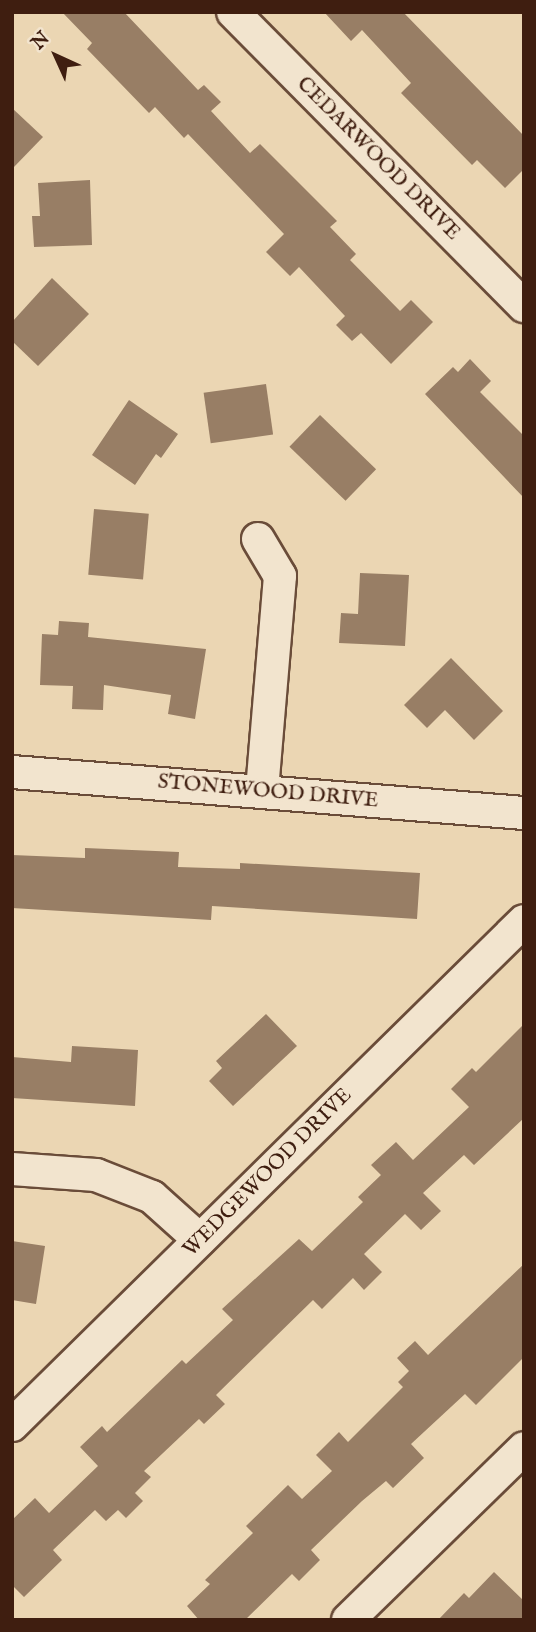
<!DOCTYPE html>
<html>
<head>
<meta charset="utf-8">
<style>
	body { margin:0 }
	#map { position:relative; width:536px; height:1632px; overflow:hidden; background:#ebd6b3; font-family:"IM FELL English",serif }
	div>[style] { position:absolute }
	.building>* { inset:0; background:#987e65; transform-origin:0 0 }
	.roads { filter:drop-shadow(2px 0 #6a4c39) drop-shadow(-2px 0 #6a4c39) drop-shadow(0 2px #6a4c39) drop-shadow(0 -2px #6a4c39) }
	.street>* { height:32px; margin:-16px; padding:0 16px; transform-origin:16px; border-radius:16px; background:#f2e4ce }
	span { translate:-50% -50%; white-space:nowrap; text-align:center; line-height:1.15; -webkit-text-stroke:5px #f2e4ce; paint-order:stroke }
	.street-label { font-size:21px; color:#3f1e10 }
	.frame { position:absolute; inset:0; border:14px solid #3f1e10; pointer-events:none }
	.north { position:absolute; left:21px; top:21px; width:70px; height:70px; -webkit-text-stroke:5px #f2e4ce; paint-order:stroke; rotate:315deg; font-size:19px; font-weight:700; line-height:28px; text-align:center; color:#3f1e10 }
	.north::after { content:''; display:block; margin:auto; width:24px; height:32px; background:#3f1e10; clip-path:polygon(50% 0,100% 100%,50% 72%,0 100%) }
</style>
</head>
<body>
<div id="map">
	<div class="building">
		<div style="clip-path:polygon(62px 12px,124px 12px,198px 90px,204px 85px,221px 102px,211px 111px,250px 153px,260px 144px,337px 221px,330px 227px,356px 254px,350px 260px,400px 311px,411px 300px,433px 322px,391px 364px,361px 333px,352px 341px,336px 325px,345px 316px,299px 267px,290px 276px,266px 252px,284px 234px,188px 134px,184px 138px,155px 107px,149px 113px,87px 49px,92px 43px)"></div>
		<div style="clip-path:polygon(324px 12px,403px 12px,524px 136px,524px 169px,505px 188px,477px 160px,472px 165px,401px 93px,411px 83px,362px 30px,351px 41px)"></div>
		<div style="clip-path:polygon(12px 108px,43px 137px,12px 169px)"></div>
		<div style="clip-path:polygon(90px 180px,92px 245px,34px 247px,32px 216px,40px 216px,38px 183px)"></div>
		<div style="clip-path:polygon(52px 278px,89px 314px,38px 366px,12px 341px,12px 322px)"></div>
		<div style="clip-path:polygon(470px 359px,491px 381px,480px 392px,524px 436px,524px 498px,425px 394px,453px 367px,458px 372px)"></div>
		<div style="left:266px;top:384px;width:51px;height:63px;rotate:82deg"></div>
		<div style="clip-path:polygon(129px 400px,178px 434px,161px 458px,156px 454px,135px 485px,92px 455px)"></div>
		<div style="left:320px;top:415px;width:78px;height:44px;rotate:44deg"></div>
		<div style="left:94px;top:509px;width:55px;height:66px;rotate:5deg"></div>
		<div style="clip-path:polygon(360px 573px,409px 575px,405px 646px,339px 643px,341px 613px,358px 614px)"></div>
		<div style="clip-path:polygon(59px 621px,89px 623px,88px 637px,206px 649px,195px 719px,168px 714px,171px 695px,104px 685px,103px 710px,72px 709px,73px 686px,40px 685px,42px 634px,58px 635px)"></div>
		<div style="clip-path:polygon(451px 658px,503px 711px,474px 740px,445px 710px,427px 728px,404px 705px)"></div>
		<div style="clip-path:polygon(85px 848px,179px 852px,178px 867px,240px 869px,240px 863px,420px 873px,417px 919px,212px 906px,211px 920px,12px 908px,12px 855px,85px 858px)"></div>
		<div style="clip-path:polygon(266px 1014px,297px 1046px,233px 1106px,209px 1081px,222px 1068px,216px 1061px)"></div>
		<div style="clip-path:polygon(524px 1024px,524px 1118px,474px 1165px,464px 1155px,423px 1193px,441px 1211px,421px 1230px,405px 1214px,364px 1254px,382px 1272px,364px 1290px,353px 1278px,322px 1309px,313px 1300px,216px 1395px,225px 1404px,204px 1424px,199px 1419px,144px 1471px,151px 1477px,135px 1493px,143px 1501px,126px 1518px,118px 1510px,106px 1521px,95px 1510px,53px 1550px,62px 1560px,24px 1597px,12px 1585px,12px 1520px,35px 1498px,49px 1513px,98px 1466px,80px 1447px,102px 1426px,107px 1432px,182px 1360px,186px 1364px,233px 1320px,222px 1309px,299px 1239px,312px 1251px,363px 1202px,358px 1197px,381px 1175px,371px 1165px,396px 1142px,413px 1160px,469px 1107px,451px 1089px,472px 1068px,476px 1072px)"></div>
		<div style="clip-path:polygon(72px 1046px,138px 1050px,135px 1106px,12px 1098px,12px 1057px,71px 1062px)"></div>
		<div style="clip-path:polygon(12px 1241px,45px 1246px,36px 1304px,12px 1300px)"></div>
		<div style="clip-path:polygon(524px 1264px,524px 1357px,476px 1405px,465px 1394px,411px 1444px,424px 1458px,393px 1488px,386px 1481px,362px 1501px,311px 1550px,320px 1560px,299px 1581px,292px 1574px,245px 1620px,199px 1620px,187px 1606px,210px 1584px,205px 1580px,253px 1533px,246px 1526px,288px 1485px,302px 1499px,332px 1471px,316px 1455px,339px 1432px,348px 1442px,403px 1387px,398px 1382px,409px 1371px,397px 1358px,415px 1341px,428px 1355px)"></div>
		<div style="clip-path:polygon(494px 1572px,524px 1601px,524px 1620px,438px 1620px,464px 1593px,469px 1598px)"></div>
	</div>
	<div class="roads">
		<div class="street">
			<div style="left:233px;top:12px;width:414px;rotate:45.3deg"></div>
			<div style="left:258px;top:539px;width:43px;rotate:59.3deg"></div>
			<div style="left:280px;top:576px;width:216px;rotate:94.8deg"></div>
			<div style="left:12px;top:772px;width:514px;rotate:4.58deg"></div>
			<div style="left:12px;top:1169px;width:84px;rotate:4.1deg"></div>
			<div style="left:96px;top:1175px;width:60px;rotate:21.4deg"></div>
			<div style="left:152px;top:1197px;width:64px;rotate:41.9deg"></div>
			<div style="left:12px;top:1425px;width:718px;rotate:-44.55deg"></div>
			<div style="left:348px;top:1620px;width:246px;rotate:-44.3deg"></div>
		</div>
	</div>
	<div class="street-label">
		<span style="left:378px;top:159px;rotate:45deg">CEDARWOOD DRIVE</span>
		<span style="left:268px;top:792px;rotate:5deg">STONEWOOD DRIVE</span>
		<span style="left:268px;top:1173px;rotate:-45deg">WEDGEWOOD DRIVE</span>
	</div>
	<div class="frame"></div>
	<div class="north">N</div>
</div>
</body>
</html>
